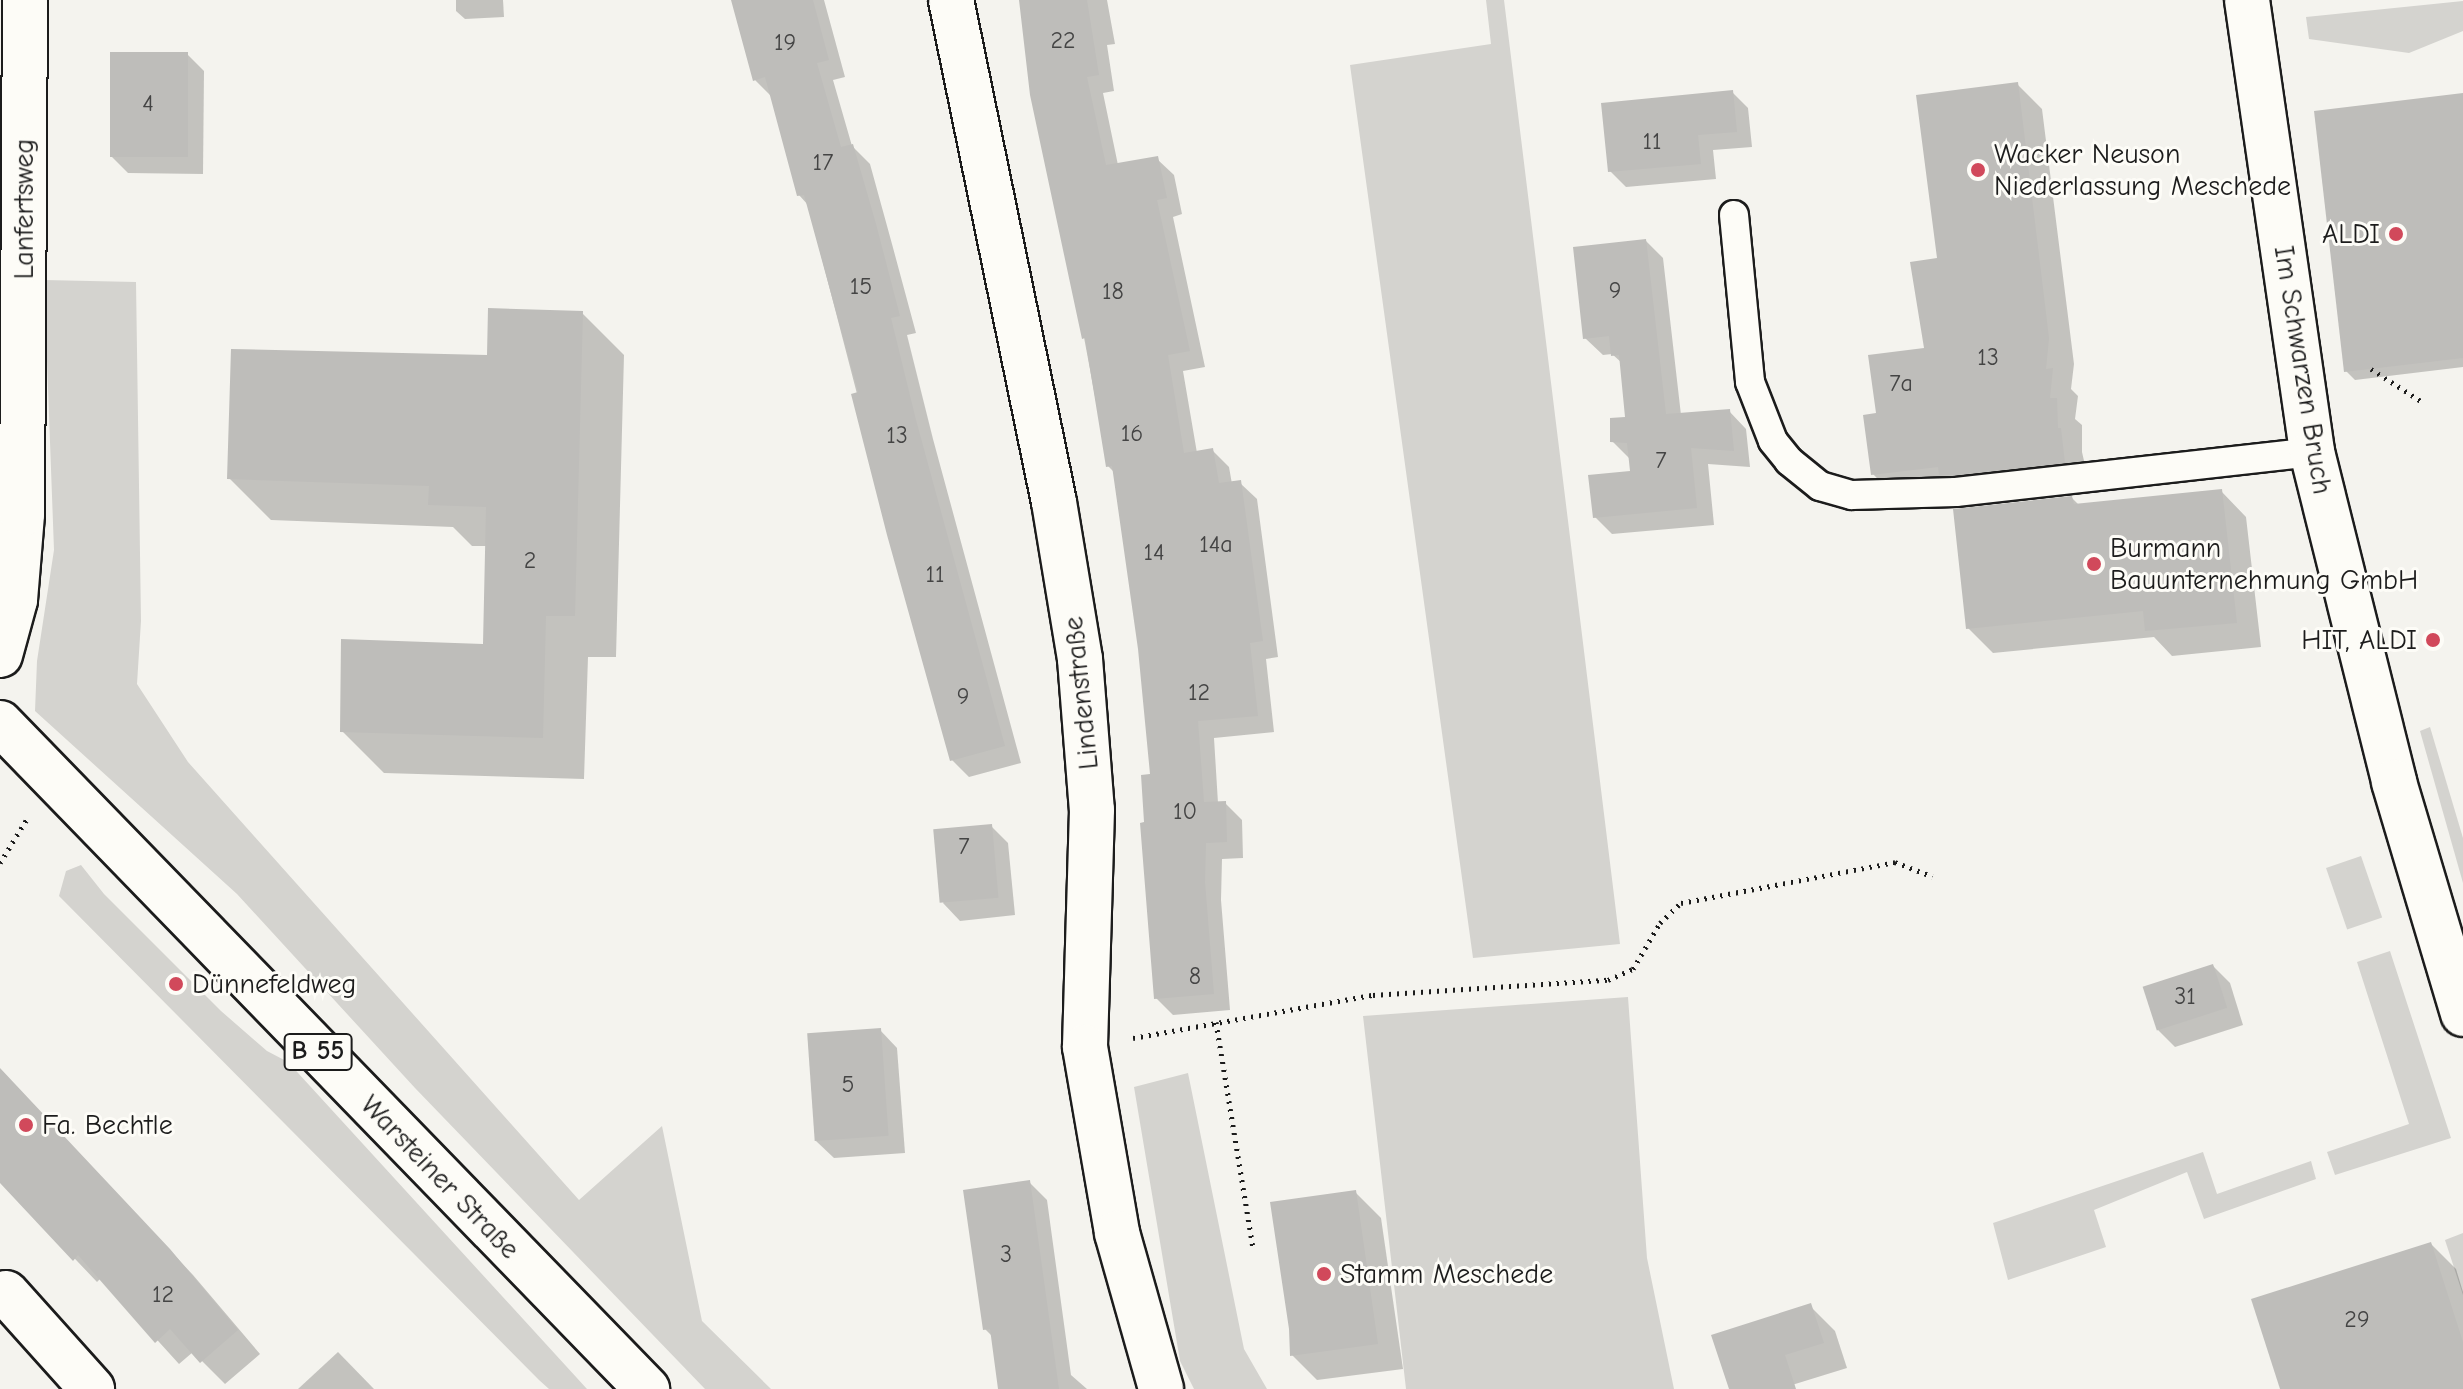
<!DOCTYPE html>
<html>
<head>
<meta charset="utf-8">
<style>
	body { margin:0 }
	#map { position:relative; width:2463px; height:1389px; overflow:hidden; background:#f4f3ee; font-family:"Comic Neue",sans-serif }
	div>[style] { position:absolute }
	.green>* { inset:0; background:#d4d3cf; transform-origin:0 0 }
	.shadow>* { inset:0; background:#0003 }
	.building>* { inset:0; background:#bebdba; transform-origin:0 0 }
	.path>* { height:5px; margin-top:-2.5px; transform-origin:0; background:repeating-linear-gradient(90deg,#1c1c1c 0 2px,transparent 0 8px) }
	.roads { filter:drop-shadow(2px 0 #1c1c1c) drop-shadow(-2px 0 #1c1c1c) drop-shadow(0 2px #1c1c1c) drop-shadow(0 -2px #1c1c1c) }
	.service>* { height:28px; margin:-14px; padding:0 14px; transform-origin:14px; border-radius:14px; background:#fdfcf7 }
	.minor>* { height:44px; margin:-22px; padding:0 22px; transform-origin:22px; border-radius:22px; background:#fdfcf7 }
	.primary>* { height:44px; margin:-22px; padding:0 22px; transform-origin:22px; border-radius:22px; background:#fdfcf7 }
	.dots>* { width:22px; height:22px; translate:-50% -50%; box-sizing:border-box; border:4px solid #fdfcf7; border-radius:50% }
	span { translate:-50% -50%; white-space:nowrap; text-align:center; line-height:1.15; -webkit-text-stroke:6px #fdfcf7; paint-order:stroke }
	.number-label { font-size:24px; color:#444 }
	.number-label span { -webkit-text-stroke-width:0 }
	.shield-label span { padding:2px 6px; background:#fdfcf7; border:2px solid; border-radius:6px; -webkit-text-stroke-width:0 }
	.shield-label { font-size:26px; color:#1c1c1c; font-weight:700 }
	.poi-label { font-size:28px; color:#1c1c1c }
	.left { translate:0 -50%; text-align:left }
	.right { translate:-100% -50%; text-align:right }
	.street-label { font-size:28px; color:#1c1c1c }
</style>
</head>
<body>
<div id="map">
	<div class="green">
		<div style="clip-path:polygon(1486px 0,1504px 0,1620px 944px,1473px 958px,1350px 65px,1491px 44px)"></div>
		<div style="clip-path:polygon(2463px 1px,2463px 31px,2409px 53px,2309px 39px,2306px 17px)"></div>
		<div style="clip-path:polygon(44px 280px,136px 282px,141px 621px,137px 684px,188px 762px,579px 1200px,662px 1126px,702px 1321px,771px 1389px,705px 1389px,415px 1088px,237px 894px,35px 711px,37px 661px,54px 550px)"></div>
		<div style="clip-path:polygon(2430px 727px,2463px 838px,2463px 883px,2420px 731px)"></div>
		<div style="left:2361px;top:856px;width:65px;height:37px;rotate:71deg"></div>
		<div style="clip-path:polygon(81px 865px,104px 894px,221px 1011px,267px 1051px,288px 1062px,587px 1389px,549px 1389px,539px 1380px,59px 896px,66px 871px)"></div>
		<div style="clip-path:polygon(2390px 951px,2451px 1138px,2335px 1175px,2327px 1152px,2409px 1124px,2357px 962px)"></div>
		<div style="clip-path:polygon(1628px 997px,1647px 1258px,1674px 1389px,1406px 1389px,1363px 1016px)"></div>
		<div style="clip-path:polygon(1188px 1073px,1244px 1349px,1267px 1389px,1194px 1389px,1180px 1361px,1134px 1087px)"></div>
		<div style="clip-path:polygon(2203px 1152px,2217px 1194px,2311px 1161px,2316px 1179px,2204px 1219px,2187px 1172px,2094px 1210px,2106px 1247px,2008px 1280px,1993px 1223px)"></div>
		<div style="clip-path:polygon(2463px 1233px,2463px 1295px,2445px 1240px)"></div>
	</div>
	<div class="shadow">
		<div style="clip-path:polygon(456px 0,503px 0,504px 17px,465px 19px,456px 11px)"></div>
		<div style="clip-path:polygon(733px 0,824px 0,845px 77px,833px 80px,852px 146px,870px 164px,892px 244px,916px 333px,907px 335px,933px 439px,1021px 763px,969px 777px,952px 760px,808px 205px,799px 195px,772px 97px,755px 80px)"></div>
		<div style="clip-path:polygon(1021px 0,1107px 0,1115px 44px,1107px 45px,1114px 91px,1103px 93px,1118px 165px,1157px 159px,1174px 175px,1182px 214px,1173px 217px,1205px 367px,1183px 371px,1197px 453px,1212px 450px,1229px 467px,1232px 484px,1240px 483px,1257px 499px,1278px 657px,1266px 659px,1274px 732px,1214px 738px,1218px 803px,1225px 803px,1242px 820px,1243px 858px,1222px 859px,1221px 900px,1230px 1010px,1173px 1015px,1156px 998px,1146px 824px,1152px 776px,1139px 648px,1115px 473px,1108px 466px)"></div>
		<div style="clip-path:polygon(187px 54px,204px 71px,203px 174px,128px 173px,111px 156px)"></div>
		<div style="clip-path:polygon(2017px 84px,2042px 109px,2074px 364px,2071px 389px,2078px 396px,2075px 419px,2082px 425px,2082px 452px,2090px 487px,1898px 500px,1873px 474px,1878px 415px,1926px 350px,1940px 260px)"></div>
		<div style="clip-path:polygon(1732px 92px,1748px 108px,1752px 147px,1713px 150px,1716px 179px,1626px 187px,1610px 171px)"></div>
		<div style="clip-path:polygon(2463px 95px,2463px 367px,2355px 380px,2346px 371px)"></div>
		<div style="clip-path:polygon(1646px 241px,1663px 258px,1681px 415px,1729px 411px,1746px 429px,1750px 467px,1708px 464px,1714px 525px,1612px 534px,1595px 517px,1632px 472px,1629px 458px,1612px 441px,1627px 419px,1622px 363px,1612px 354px,1603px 355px,1585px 338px)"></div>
		<div style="clip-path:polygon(582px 313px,624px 355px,616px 657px,588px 657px,584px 779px,384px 773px,342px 731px,485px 646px,487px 546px,472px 546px,453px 527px,271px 520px,229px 478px)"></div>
		<div style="clip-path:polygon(2221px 491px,2246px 517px,2261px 647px,2172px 656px,2154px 637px,1993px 653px,1968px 628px,2072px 498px,2079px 505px)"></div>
		<div style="clip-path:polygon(991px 826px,1008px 843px,1015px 915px,960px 921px,943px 903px)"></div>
		<div style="clip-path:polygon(2213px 966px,2230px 983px,2243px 1025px,2175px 1047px,2158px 1030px)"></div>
		<div style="clip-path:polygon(880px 1030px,897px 1048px,905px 1153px,834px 1158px,816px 1141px)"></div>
		<div style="clip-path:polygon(0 1069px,193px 1275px,260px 1354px,225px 1384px,193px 1352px,179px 1364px,101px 1278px,97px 1282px,0 1180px)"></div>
		<div style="clip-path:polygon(1030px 1183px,1047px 1200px,1071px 1375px,1087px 1389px,1000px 1389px,994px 1338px,985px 1329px)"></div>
		<div style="clip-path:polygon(1355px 1192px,1381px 1218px,1403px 1369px,1317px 1380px,1292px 1355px)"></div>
		<div style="clip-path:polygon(2431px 1244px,2456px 1269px,2463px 1292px,2463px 1389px,2282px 1389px)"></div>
		<div style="clip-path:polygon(1810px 1306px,1835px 1331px,1847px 1368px,1779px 1389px,1742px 1389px)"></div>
		<div style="clip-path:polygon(338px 1352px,374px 1389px,298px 1389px)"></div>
	</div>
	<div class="building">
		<div style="clip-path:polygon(731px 0,813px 0,829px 60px,817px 63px,841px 147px,853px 144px,876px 224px,900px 316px,891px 318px,916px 420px,1005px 746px,950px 761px,887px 535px,851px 394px,858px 392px,804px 195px,797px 196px,765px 77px,753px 81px)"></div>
		<div style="clip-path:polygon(1019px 0,1087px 0,1099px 75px,1087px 77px,1106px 165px,1158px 156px,1167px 198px,1157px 200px,1190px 351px,1168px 355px,1184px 453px,1213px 448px,1219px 483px,1241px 480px,1263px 641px,1250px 643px,1258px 716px,1198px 721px,1204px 802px,1226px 801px,1227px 842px,1206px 843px,1205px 882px,1214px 994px,1154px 999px,1140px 823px,1144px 822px,1141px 775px,1150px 774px,1138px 649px,1112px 466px,1106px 467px,1085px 338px,1082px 339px,1030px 95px)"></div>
		<div style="left:110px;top:52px;width:78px;height:105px"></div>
		<div style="clip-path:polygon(2018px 82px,2049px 338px,2046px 369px,2053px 368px,2050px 398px,2057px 398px,2058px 428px,2061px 428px,2065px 463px,1955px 475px,1939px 475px,1938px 467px,1871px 475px,1863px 415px,1876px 413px,1868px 355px,1924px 348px,1910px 262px,1937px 258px,1916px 95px)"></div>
		<div style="clip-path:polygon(1733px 90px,1737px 132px,1698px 135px,1701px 164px,1608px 172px,1601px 103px)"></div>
		<div style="clip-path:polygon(2463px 93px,2463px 358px,2344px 372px,2314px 111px)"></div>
		<div style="clip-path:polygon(1646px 239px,1666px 414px,1730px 409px,1734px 451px,1691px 448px,1697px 508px,1593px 518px,1588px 475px,1630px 471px,1627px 443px,1610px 442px,1610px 418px,1625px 417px,1619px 355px,1611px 356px,1609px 336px,1583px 339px,1573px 247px)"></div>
		<div style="clip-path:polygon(488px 308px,583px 311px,575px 616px,546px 616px,543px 738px,340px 732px,341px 639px,483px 644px,486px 507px,428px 505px,429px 486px,227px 479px,231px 349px,487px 355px)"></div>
		<div style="clip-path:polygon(2222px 489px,2237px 623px,2145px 631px,2143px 611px,1966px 629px,1953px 509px,2072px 496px,2074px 504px)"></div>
		<div style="left:992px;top:824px;width:74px;height:59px;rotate:85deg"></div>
		<div style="left:2213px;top:964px;width:46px;height:74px;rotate:72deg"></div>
		<div style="left:881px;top:1028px;width:108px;height:74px;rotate:86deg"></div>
		<div style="clip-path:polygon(0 1068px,170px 1249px,238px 1330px,200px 1363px,170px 1329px,155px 1343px,78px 1255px,73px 1261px,0 1183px)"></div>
		<div style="clip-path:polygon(1030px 1180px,1059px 1389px,998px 1389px,990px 1329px,983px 1330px,963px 1190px)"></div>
		<div style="clip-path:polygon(1356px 1190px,1378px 1344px,1290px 1356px,1289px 1329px,1270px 1202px)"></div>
		<div style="clip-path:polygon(2431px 1242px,2463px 1342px,2463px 1389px,2280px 1389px,2251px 1299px)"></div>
		<div style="clip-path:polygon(1811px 1303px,1824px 1343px,1785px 1355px,1796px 1389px,1729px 1389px,1711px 1335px)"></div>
	</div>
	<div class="path">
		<div style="left:2371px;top:369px;width:59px;rotate:32.6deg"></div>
		<div style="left:0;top:863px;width:52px;rotate:-58.5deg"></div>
		<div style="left:1216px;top:1022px;width:230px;rotate:80.7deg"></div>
		<div style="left:1133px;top:1038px;width:244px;rotate:-10.2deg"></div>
		<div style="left:1373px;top:995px;width:235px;rotate:-3.7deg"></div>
		<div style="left:1608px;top:980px;width:27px;rotate:-24deg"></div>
		<div style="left:1633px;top:969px;width:53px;rotate:-59.6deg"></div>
		<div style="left:1660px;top:923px;width:29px;rotate:-44deg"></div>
		<div style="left:1681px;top:903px;width:218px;rotate:-10.8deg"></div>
		<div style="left:1895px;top:862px;width:40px;rotate:21deg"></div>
	</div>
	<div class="roads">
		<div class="service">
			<div style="left:1734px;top:215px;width:168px;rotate:84.5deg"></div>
			<div style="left:1750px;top:382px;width:63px;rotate:68.7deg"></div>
			<div style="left:1773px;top:441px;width:26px;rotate:51deg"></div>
			<div style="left:1789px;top:461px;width:40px;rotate:39deg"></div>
			<div style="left:1820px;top:486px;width:33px;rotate:16deg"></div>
			<div style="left:1852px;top:495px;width:104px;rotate:-1.7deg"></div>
			<div style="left:1956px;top:492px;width:358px;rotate:-6.4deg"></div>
		</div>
		<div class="minor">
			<div style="left:951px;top:0;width:512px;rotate:78.41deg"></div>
			<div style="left:1054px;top:502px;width:159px;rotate:80.6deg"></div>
			<div style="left:1080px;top:659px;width:151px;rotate:85.5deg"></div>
			<div style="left:1092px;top:810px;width:237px;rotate:91.7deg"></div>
			<div style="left:1085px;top:1047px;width:189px;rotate:80.2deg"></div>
			<div style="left:1117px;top:1233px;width:162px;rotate:74.2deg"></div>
			<div style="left:2247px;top:0;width:457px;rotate:81.8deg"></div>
			<div style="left:2312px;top:452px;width:340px;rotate:76deg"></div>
			<div style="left:2394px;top:782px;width:242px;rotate:73.4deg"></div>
			<div style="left:0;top:655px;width:57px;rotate:-74.7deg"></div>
			<div style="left:15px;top:600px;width:86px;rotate:-85.3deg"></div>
			<div style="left:22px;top:514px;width:514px;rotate:-89.67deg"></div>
			<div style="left:6px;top:1293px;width:129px;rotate:48.1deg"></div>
		</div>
		<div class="primary">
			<div style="left:0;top:723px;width:929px;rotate:45.83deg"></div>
		</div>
	</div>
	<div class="dots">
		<div style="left:1978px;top:170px;background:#d1495b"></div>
		<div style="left:2396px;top:234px;background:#d1495b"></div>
		<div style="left:2094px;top:564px;background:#d1495b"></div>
		<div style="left:2433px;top:640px;background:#d1495b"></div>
		<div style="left:176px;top:984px;background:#d1495b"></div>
		<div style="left:26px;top:1125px;background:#d1495b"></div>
		<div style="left:1324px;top:1274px;background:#d1495b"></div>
	</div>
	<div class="number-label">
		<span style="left:1063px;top:41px">22</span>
		<span style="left:785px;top:43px">19</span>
		<span style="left:148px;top:104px">4</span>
		<span style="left:1652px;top:142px">11</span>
		<span style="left:823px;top:163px">17</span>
		<span style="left:861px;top:287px">15</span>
		<span style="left:1615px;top:291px">9</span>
		<span style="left:1113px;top:292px">18</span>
		<span style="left:1988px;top:358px">13</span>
		<span style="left:1901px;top:384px">7a</span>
		<span style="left:1132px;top:434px">16</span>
		<span style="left:897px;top:436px">13</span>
		<span style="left:1661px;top:461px">7</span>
		<span style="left:1216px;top:545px">14a</span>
		<span style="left:1154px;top:553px">14</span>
		<span style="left:530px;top:561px">2</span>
		<span style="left:935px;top:575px">11</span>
		<span style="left:1199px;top:693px">12</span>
		<span style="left:963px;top:697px">9</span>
		<span style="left:1185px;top:812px">10</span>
		<span style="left:964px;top:847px">7</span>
		<span style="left:1195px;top:977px">8</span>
		<span style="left:2185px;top:997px">31</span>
		<span style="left:848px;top:1085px">5</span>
		<span style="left:1006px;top:1255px">3</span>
		<span style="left:163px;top:1295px">12</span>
		<span style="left:2357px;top:1320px">29</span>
	</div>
	<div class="shield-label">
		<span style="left:318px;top:1052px">B 55</span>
	</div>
	<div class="poi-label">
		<span class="left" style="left:1994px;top:170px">Wacker Neuson<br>Niederlassung Meschede</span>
		<span class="right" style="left:2380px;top:234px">ALDI</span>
		<span class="left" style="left:2110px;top:564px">Burmann<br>Bauunternehmung GmbH</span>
		<span class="right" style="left:2417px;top:640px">HIT, ALDI</span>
		<span class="left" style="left:192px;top:984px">Dünnefeldweg</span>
		<span class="left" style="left:42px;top:1125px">Fa. Bechtle</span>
		<span class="left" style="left:1340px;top:1274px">Stamm Meschede</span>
	</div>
	<div class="street-label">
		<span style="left:24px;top:209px;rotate:-90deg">Lanfertsweg</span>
		<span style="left:2303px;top:370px;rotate:81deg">Im Schwarzen Bruch</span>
		<span style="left:1081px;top:693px;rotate:-96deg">Lindenstraße</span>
		<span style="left:440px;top:1177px;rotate:46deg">Warsteiner Straße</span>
	</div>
</div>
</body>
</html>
